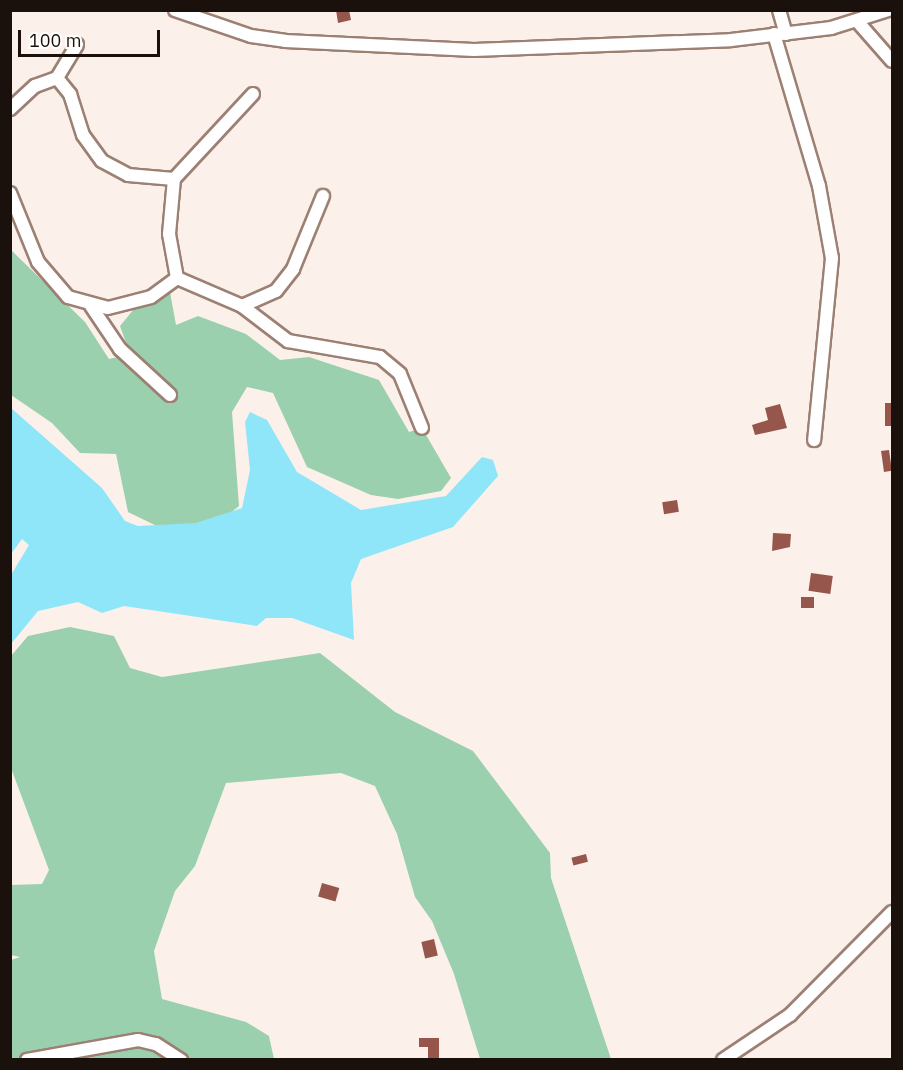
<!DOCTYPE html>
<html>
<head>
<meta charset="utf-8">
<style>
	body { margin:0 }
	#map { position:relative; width:903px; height:1070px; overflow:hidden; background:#fcf0ea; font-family:"IBM Plex Sans",sans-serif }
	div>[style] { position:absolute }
	.green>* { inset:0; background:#9bd0ae }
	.water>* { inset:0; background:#8fe6f8 }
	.building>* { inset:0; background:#96564c; transform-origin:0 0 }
	.roads { filter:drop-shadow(2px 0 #9c8073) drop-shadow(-2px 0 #9c8073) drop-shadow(0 2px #9c8073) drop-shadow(0 -2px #9c8073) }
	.minor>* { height:12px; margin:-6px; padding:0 6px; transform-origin:6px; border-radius:6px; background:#fff }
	span { translate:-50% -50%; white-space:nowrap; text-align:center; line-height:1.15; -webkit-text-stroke:4.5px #fff; paint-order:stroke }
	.frame { position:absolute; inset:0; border:12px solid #1b110c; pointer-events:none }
	.scale { position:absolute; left:18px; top:30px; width:142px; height:27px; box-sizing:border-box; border:3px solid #1b110c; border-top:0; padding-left:8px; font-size:18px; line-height:21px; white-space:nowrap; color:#1b110c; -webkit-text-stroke:4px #fff; paint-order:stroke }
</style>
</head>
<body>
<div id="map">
	<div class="green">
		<div style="clip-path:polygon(10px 249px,85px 322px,109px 359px,130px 354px,120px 326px,134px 309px,170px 292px,176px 325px,198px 316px,246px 334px,280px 360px,309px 357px,379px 380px,409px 432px,422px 428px,451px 478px,441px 491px,398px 499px,371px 495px,307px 467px,273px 393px,247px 387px,232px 412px,239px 506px,209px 530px,165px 530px,128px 512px,116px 454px,80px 453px,52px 423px,11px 395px)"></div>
		<div style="clip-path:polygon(70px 627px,114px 636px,130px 668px,162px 677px,320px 653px,395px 712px,473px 751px,550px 853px,551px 878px,611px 1059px,480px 1059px,454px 974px,432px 921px,415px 897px,397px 834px,375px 786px,341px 773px,226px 783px,195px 866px,175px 891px,154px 951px,162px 999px,246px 1022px,269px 1036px,274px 1059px,11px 1059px,11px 960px,20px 957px,11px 955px,11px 885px,42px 884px,49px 870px,11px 768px,11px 656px,28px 636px)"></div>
	</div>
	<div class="water">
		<div style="clip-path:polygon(11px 408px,102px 488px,125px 521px,138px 526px,196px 523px,242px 508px,250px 470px,245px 422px,250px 412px,267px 420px,297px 472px,361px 510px,446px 496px,482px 457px,493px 460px,498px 476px,453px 527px,361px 559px,351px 583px,354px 640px,292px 618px,266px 618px,257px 626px,124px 606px,102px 613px,78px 602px,38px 611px,11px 644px,11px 575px,29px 545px,22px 539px,11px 554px)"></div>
	</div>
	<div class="building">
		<div style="clip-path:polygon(336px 10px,349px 10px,351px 20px,338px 23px)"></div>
		<div style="left:885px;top:403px;width:7px;height:23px"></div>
		<div style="clip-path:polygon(780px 404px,787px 428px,755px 435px,752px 425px,768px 420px,765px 408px)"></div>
		<div style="left:889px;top:450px;width:21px;height:8px;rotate:82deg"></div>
		<div style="left:677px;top:500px;width:12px;height:15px;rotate:81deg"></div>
		<div style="clip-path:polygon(773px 533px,791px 534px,790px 547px,772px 551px)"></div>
		<div style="left:811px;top:573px;width:22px;height:18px;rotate:8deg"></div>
		<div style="left:801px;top:597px;width:13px;height:11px"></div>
		<div style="left:586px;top:854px;width:8px;height:15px;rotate:76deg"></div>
		<div style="left:322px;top:883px;width:18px;height:14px;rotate:16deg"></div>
		<div style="left:434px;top:939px;width:17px;height:13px;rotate:77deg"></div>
		<div style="clip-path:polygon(419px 1038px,439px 1038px,439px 1059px,428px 1059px,428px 1047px,419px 1047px)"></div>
	</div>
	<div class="roads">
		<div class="minor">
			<div style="left:175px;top:10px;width:80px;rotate:18.9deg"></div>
			<div style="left:251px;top:36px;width:34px;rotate:8deg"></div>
			<div style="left:285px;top:41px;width:189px;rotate:2.7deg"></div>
			<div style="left:474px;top:50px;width:257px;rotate:-2.2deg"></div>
			<div style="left:731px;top:40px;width:101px;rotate:-6.8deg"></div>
			<div style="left:831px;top:28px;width:60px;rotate:-17.5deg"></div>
			<div style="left:779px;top:10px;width:25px;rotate:74deg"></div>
			<div style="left:857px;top:21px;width:53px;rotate:48.8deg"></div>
			<div style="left:774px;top:34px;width:159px;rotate:73.5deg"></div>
			<div style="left:819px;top:186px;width:73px;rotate:79.8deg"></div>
			<div style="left:832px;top:258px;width:183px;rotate:95.6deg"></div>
			<div style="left:57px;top:78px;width:39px;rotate:-59deg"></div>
			<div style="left:10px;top:109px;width:34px;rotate:-43deg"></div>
			<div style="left:35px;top:86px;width:23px;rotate:-20deg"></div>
			<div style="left:57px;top:78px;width:21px;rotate:51deg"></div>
			<div style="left:70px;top:94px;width:43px;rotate:72.4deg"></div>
			<div style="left:83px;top:135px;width:32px;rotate:54deg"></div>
			<div style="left:102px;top:161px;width:30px;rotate:28deg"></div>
			<div style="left:128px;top:175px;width:46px;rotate:5deg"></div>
			<div style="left:174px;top:179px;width:55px;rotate:95.2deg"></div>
			<div style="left:169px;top:234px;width:45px;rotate:79.7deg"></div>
			<div style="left:174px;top:179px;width:116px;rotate:-47.1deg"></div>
			<div style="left:10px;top:193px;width:74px;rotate:67.9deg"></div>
			<div style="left:38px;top:262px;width:46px;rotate:49.4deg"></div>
			<div style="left:68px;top:297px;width:41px;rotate:15.4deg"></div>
			<div style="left:108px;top:308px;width:44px;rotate:-14.3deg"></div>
			<div style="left:151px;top:297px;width:32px;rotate:-36deg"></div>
			<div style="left:177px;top:278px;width:71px;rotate:23.3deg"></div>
			<div style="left:242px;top:306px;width:58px;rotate:37.3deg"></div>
			<div style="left:288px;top:341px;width:93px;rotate:9.9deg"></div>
			<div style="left:380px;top:357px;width:26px;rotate:40deg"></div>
			<div style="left:400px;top:374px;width:58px;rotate:67.8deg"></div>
			<div style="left:91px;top:306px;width:52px;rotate:56deg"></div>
			<div style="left:120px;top:349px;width:68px;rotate:42.6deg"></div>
			<div style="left:242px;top:306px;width:37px;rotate:-24deg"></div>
			<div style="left:276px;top:291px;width:28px;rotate:-52deg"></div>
			<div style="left:293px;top:269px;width:79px;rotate:-67.7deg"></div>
			<div style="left:27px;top:1060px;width:113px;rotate:-10.2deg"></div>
			<div style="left:138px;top:1040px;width:18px;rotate:13deg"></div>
			<div style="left:156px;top:1044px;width:30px;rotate:33deg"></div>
			<div style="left:723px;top:1060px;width:81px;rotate:-33.9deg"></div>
			<div style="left:790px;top:1015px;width:145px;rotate:-45.3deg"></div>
		</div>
	</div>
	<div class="frame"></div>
	<div class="scale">100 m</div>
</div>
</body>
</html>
